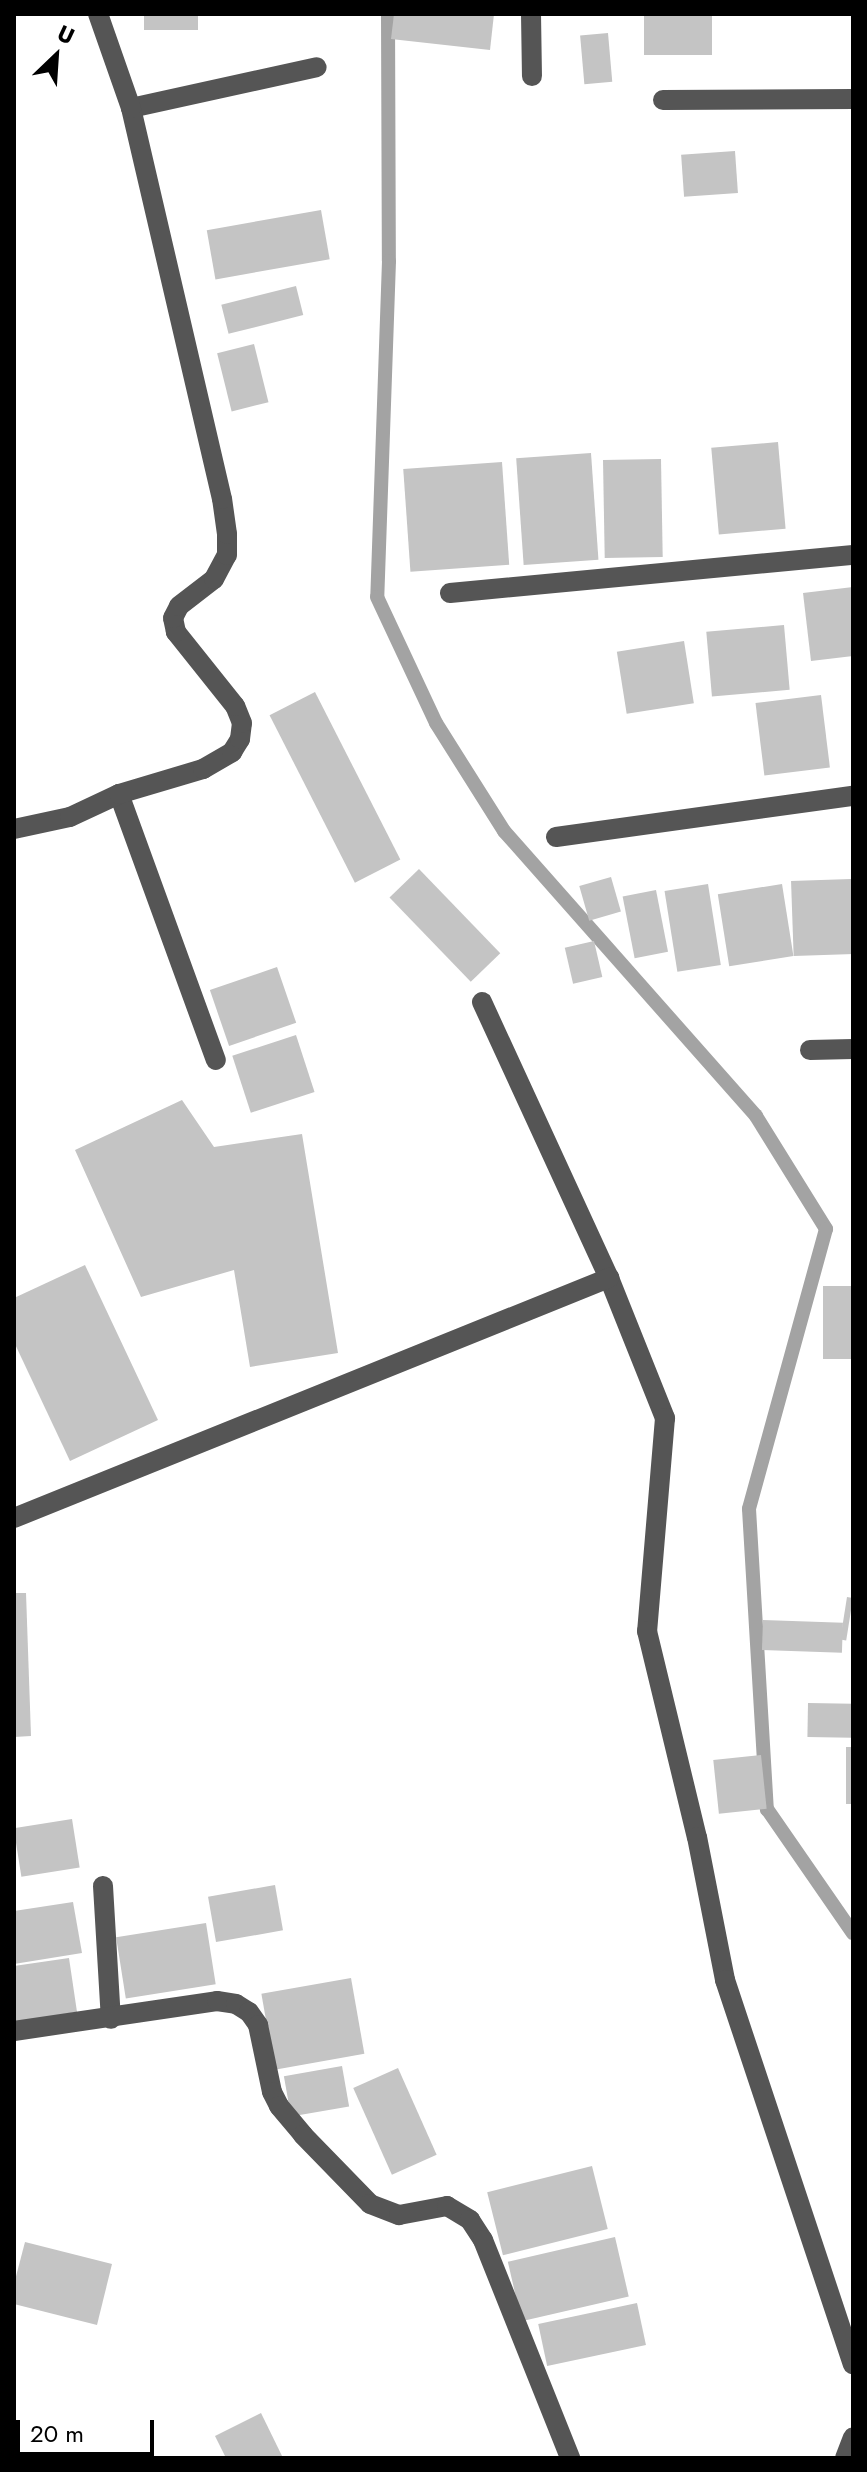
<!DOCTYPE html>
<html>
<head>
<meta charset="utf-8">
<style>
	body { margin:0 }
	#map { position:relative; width:867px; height:2472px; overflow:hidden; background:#fff; font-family:Jost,sans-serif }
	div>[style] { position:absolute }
	.stream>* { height:14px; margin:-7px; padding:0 7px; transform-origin:7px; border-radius:7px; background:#a3a3a3 }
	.building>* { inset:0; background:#c4c4c4; transform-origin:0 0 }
	.minor>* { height:20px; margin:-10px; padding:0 10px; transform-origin:10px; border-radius:10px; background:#555 }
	span { translate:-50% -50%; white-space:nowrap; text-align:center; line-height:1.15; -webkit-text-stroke:8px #fff; paint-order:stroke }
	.frame { position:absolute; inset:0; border:16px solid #000; pointer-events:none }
	.north { position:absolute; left:16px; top:16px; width:80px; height:80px; -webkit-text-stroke:6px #fff; paint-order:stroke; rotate:25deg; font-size:22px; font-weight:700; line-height:32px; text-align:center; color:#000 }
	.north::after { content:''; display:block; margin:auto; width:28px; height:36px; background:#000; clip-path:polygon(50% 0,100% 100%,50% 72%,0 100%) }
	.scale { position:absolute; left:16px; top:2420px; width:138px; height:36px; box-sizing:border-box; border:4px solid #000; border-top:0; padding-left:10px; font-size:24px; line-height:28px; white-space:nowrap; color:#000; -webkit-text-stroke:6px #fff; paint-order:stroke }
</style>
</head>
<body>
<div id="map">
	<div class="stream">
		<div style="left:388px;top:14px;width:247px;rotate:89.8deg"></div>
		<div style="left:389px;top:261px;width:336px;rotate:92deg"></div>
		<div style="left:377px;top:597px;width:139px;rotate:64.9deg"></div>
		<div style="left:436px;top:723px;width:128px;rotate:57.8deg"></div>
		<div style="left:504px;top:831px;width:380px;rotate:48.5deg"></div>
		<div style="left:756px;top:1116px;width:133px;rotate:58.2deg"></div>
		<div style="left:826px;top:1229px;width:290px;rotate:105.4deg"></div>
		<div style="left:749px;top:1509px;width:301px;rotate:86.6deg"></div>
		<div style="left:767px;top:1809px;width:151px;rotate:55.3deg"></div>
	</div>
	<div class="building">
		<div style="left:144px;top:14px;width:54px;height:16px"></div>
		<div style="clip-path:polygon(394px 14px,494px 14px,490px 50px,391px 39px)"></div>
		<div style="left:644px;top:14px;width:68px;height:41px"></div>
		<div style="left:608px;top:33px;width:49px;height:28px;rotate:85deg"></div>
		<div style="left:735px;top:151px;width:42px;height:54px;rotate:86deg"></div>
		<div style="left:321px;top:210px;width:50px;height:116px;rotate:80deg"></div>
		<div style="left:296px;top:286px;width:30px;height:77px;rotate:76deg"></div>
		<div style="left:254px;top:344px;width:60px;height:38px;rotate:76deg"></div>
		<div style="left:778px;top:442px;width:87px;height:67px;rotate:85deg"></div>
		<div style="left:591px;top:453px;width:107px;height:75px;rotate:86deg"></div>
		<div style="left:661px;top:459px;width:98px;height:58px;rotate:89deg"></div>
		<div style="left:502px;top:462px;width:103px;height:99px;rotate:86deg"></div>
		<div style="clip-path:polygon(853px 587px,853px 656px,811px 661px,803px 593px)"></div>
		<div style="left:784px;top:625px;width:65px;height:78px;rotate:85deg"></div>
		<div style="left:684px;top:641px;width:63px;height:68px;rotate:81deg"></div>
		<div style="left:315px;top:692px;width:188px;height:51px;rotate:63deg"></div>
		<div style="left:821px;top:695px;width:73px;height:66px;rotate:83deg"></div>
		<div style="left:419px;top:869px;width:117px;height:41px;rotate:46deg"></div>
		<div style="left:611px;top:877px;width:36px;height:33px;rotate:74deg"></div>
		<div style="left:851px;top:879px;width:75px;height:60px;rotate:88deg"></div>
		<div style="left:708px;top:884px;width:82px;height:44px;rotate:81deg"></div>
		<div style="left:782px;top:884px;width:73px;height:65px;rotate:81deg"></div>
		<div style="left:656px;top:890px;width:63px;height:34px;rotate:79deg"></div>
		<div style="left:594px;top:941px;width:37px;height:30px;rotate:77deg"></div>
		<div style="left:277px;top:967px;width:59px;height:71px;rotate:71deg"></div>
		<div style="left:296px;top:1035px;width:60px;height:67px;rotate:72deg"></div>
		<div style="clip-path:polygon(182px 1100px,214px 1147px,302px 1134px,338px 1353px,250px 1367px,234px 1270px,141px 1297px,75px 1150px)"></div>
		<div style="clip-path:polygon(85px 1265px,158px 1420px,70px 1461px,14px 1342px,14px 1298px)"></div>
		<div style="left:823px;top:1286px;width:30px;height:73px"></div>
		<div style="clip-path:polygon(14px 1593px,26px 1593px,31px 1736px,14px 1737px)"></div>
		<div style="left:847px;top:1597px;width:6px;height:43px;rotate:9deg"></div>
		<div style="left:763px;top:1620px;width:80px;height:30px;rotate:2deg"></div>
		<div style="left:808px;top:1703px;width:45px;height:34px;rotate:1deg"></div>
		<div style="left:846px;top:1747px;width:7px;height:57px"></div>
		<div style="left:761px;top:1755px;width:54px;height:48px;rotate:84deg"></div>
		<div style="left:72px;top:1819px;width:49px;height:59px;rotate:81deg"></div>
		<div style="left:275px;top:1885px;width:46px;height:68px;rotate:80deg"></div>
		<div style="clip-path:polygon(73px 1902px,82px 1953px,14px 1964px,14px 1911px)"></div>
		<div style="left:206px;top:1923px;width:62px;height:91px;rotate:81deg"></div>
		<div style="clip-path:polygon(69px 1958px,77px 2012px,14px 2022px,14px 1966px)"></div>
		<div style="left:351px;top:1978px;width:77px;height:91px;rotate:80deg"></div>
		<div style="left:342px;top:2066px;width:41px;height:59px;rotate:80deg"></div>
		<div style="left:398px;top:2068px;width:95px;height:49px;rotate:66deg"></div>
		<div style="left:592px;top:2166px;width:65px;height:108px;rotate:76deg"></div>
		<div style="left:615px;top:2237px;width:61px;height:110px;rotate:77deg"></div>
		<div style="clip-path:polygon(25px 2242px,112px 2264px,97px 2325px,14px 2304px,14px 2284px)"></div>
		<div style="left:637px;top:2303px;width:43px;height:101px;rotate:78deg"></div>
		<div style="clip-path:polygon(261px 2413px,283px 2458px,226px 2458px,215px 2436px)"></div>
	</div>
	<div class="minor">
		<div style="left:531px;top:14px;width:62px;rotate:89.1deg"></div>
		<div style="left:663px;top:100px;width:190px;rotate:-0.3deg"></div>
		<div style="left:131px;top:108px;width:190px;rotate:-12.4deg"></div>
		<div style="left:450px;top:593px;width:405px;rotate:-5.4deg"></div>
		<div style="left:119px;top:794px;width:283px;rotate:70deg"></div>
		<div style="left:14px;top:829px;width:57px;rotate:-12.1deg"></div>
		<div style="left:70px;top:817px;width:54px;rotate:-25.1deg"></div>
		<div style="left:119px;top:794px;width:88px;rotate:-16.6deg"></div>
		<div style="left:203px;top:769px;width:34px;rotate:-30deg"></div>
		<div style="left:232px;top:752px;width:15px;rotate:-58deg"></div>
		<div style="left:240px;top:739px;width:16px;rotate:-83deg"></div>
		<div style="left:242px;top:723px;width:18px;rotate:-112deg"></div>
		<div style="left:235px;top:706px;width:95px;rotate:-128.6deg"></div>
		<div style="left:176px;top:632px;width:14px;rotate:-102deg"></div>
		<div style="left:173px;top:618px;width:13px;rotate:-63deg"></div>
		<div style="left:179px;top:606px;width:44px;rotate:-37.6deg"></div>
		<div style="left:214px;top:579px;width:27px;rotate:-62deg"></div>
		<div style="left:227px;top:555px;width:21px;rotate:-90deg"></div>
		<div style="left:227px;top:534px;width:35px;rotate:-98deg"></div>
		<div style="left:222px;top:499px;width:401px;rotate:-103.1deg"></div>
		<div style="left:131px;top:108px;width:100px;rotate:-109.3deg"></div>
		<div style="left:556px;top:837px;width:300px;rotate:-7.9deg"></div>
		<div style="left:482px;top:1002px;width:304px;rotate:65.3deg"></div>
		<div style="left:609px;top:1278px;width:151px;rotate:68.2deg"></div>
		<div style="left:665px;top:1418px;width:214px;rotate:94.8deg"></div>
		<div style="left:647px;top:1631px;width:212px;rotate:76.4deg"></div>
		<div style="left:697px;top:1837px;width:146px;rotate:78.9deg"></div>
		<div style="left:725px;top:1980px;width:405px;rotate:71.6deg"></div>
		<div style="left:810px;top:1050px;width:43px;rotate:-1.3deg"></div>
		<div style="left:14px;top:1518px;width:642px;rotate:-21.97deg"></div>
		<div style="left:103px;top:1886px;width:133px;rotate:86.6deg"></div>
		<div style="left:14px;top:2031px;width:205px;rotate:-8.4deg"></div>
		<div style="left:217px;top:2001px;width:19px;rotate:9deg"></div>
		<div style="left:236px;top:2004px;width:15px;rotate:32deg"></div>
		<div style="left:249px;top:2012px;width:16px;rotate:55deg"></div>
		<div style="left:258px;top:2025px;width:68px;rotate:78.2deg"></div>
		<div style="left:272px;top:2092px;width:16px;rotate:63deg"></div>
		<div style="left:279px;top:2106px;width:38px;rotate:50deg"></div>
		<div style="left:303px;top:2135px;width:96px;rotate:45.8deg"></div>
		<div style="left:370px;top:2204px;width:31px;rotate:21deg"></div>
		<div style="left:399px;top:2215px;width:49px;rotate:-10.6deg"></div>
		<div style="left:447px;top:2206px;width:27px;rotate:31deg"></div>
		<div style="left:470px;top:2220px;width:24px;rotate:57deg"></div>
		<div style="left:483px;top:2240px;width:235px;rotate:68.2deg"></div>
		<div style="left:845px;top:2458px;width:22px;rotate:-69deg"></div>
	</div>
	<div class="frame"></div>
	<div class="north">U</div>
	<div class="scale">20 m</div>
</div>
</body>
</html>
